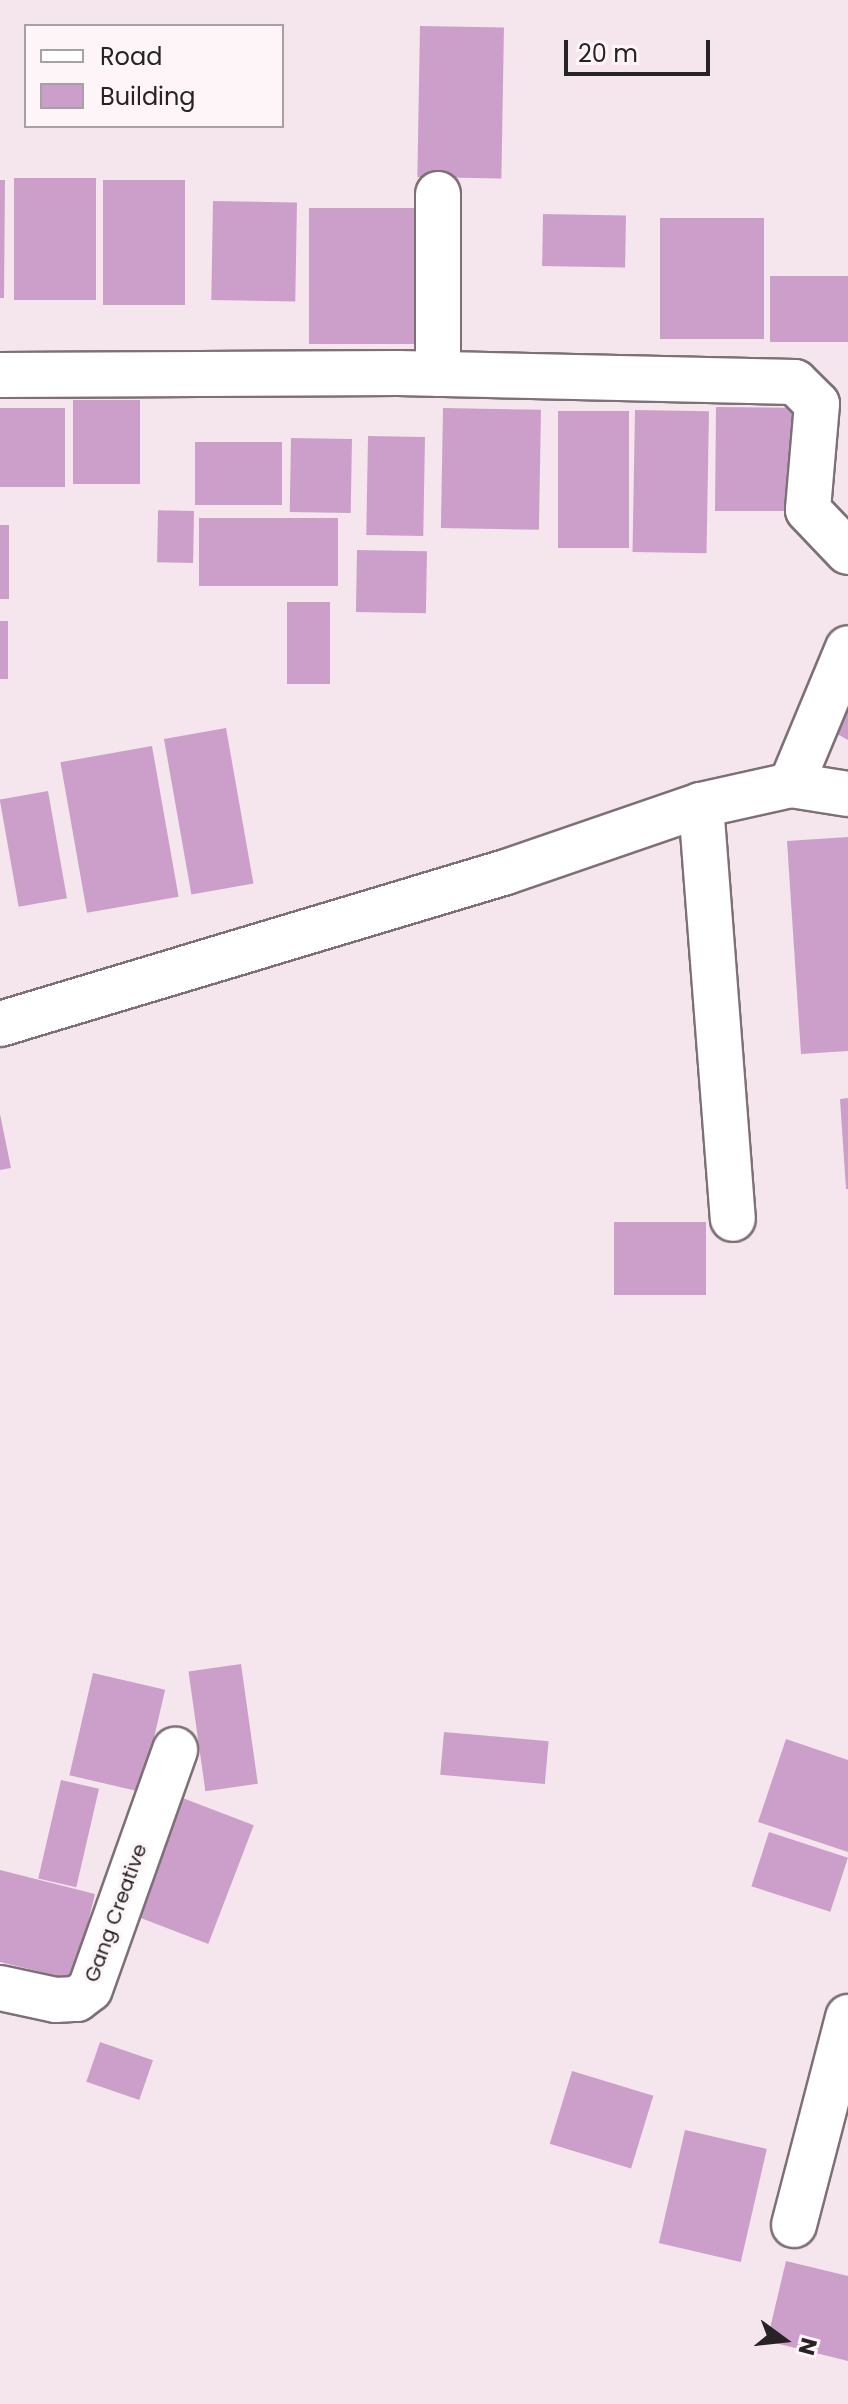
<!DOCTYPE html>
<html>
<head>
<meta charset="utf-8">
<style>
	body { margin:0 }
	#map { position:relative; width:848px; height:2404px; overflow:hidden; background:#f4e6ec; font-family:Poppins,sans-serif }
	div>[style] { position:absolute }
	.building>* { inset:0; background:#cc9fcb; transform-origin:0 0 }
	.roads { filter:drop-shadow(2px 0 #7d7076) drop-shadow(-2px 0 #7d7076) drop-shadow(0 2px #7d7076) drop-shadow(0 -2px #7d7076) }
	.minor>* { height:44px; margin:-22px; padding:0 22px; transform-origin:22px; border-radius:22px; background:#fff }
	span { translate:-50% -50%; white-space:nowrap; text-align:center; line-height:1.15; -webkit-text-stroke:7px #fef5f9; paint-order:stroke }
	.street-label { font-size:20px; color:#272224 }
	.legend { position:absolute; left:24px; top:24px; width:260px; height:104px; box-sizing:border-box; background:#fef5f9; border:2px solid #a8a1a4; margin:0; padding:10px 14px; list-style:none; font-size:24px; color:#272224 }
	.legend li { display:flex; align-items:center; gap:16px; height:40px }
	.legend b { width:40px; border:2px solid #a8a1a4 }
	.north { position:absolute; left:744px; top:2300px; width:80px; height:80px; -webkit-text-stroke:6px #fef5f9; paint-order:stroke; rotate:105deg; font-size:22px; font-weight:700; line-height:32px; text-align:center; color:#272224 }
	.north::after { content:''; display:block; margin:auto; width:28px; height:36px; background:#272224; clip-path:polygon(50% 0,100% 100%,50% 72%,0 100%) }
	.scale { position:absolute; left:564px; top:40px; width:146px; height:36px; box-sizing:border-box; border:4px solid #272224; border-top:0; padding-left:10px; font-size:24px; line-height:28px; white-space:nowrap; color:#272224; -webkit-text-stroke:6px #fef5f9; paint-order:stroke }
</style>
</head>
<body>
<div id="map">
	<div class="building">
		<div style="left:420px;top:26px;width:84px;height:151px;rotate:1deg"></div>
		<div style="left:14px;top:178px;width:82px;height:122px"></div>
		<div style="clip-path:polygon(0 180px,5px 180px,4px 298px,0 298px)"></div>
		<div style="left:103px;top:180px;width:82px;height:125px"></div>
		<div style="left:213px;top:201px;width:84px;height:99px;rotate:1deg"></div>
		<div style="left:309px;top:208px;width:113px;height:136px"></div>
		<div style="left:543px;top:214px;width:83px;height:52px;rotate:1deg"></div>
		<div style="left:660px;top:218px;width:104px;height:121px"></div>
		<div style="left:770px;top:276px;width:78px;height:66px"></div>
		<div style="left:73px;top:400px;width:67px;height:84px"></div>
		<div style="clip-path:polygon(716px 407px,807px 408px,792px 511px,715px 511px)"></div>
		<div style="left:0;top:408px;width:65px;height:79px"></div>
		<div style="left:443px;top:408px;width:98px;height:120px;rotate:1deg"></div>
		<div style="left:635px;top:410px;width:74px;height:142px;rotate:1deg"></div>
		<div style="left:558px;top:411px;width:71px;height:137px"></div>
		<div style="left:368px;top:436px;width:57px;height:99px;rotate:1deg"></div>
		<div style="left:291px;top:438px;width:61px;height:74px;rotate:1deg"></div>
		<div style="left:195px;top:442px;width:87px;height:63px"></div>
		<div style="left:194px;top:511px;width:52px;height:36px;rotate:91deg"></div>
		<div style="left:199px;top:518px;width:139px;height:68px"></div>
		<div style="left:0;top:525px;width:9px;height:74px"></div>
		<div style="left:357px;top:550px;width:70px;height:62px;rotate:1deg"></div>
		<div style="left:287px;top:602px;width:43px;height:82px"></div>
		<div style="left:0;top:621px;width:8px;height:58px"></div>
		<div style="clip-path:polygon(848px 695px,848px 740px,828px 729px)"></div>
		<div style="left:226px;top:728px;width:158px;height:63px;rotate:80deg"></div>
		<div style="left:152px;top:746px;width:153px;height:93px;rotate:80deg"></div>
		<div style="left:48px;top:791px;width:109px;height:49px;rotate:80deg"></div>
		<div style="clip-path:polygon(848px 837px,848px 1051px,801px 1054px,787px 841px)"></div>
		<div style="clip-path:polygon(848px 1098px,848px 1189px,846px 1189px,840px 1099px)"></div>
		<div style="clip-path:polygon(0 1114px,11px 1168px,0 1170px)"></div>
		<div style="left:614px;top:1222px;width:92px;height:73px"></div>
		<div style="left:241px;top:1664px;width:121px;height:53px;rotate:82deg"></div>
		<div style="left:93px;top:1673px;width:74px;height:105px;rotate:13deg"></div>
		<div style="left:444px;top:1732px;width:105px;height:43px;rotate:5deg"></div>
		<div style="clip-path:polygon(786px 1739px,848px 1760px,848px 1852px,758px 1822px)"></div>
		<div style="left:61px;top:1780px;width:39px;height:101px;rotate:13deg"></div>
		<div style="left:180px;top:1797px;width:79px;height:127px;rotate:21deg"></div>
		<div style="left:769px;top:1832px;width:83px;height:57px;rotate:18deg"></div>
		<div style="clip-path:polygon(0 1870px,95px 1894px,74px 1980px,0 1962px)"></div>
		<div style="left:100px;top:2042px;width:56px;height:42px;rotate:19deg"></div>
		<div style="left:572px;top:2071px;width:85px;height:76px;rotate:17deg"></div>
		<div style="left:685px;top:2130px;width:84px;height:116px;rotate:13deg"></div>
		<div style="clip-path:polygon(786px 2261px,848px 2276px,848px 2361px,767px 2341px)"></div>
	</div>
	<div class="roads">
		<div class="minor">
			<div style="left:438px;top:194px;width:180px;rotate:90deg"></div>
			<div style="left:0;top:375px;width:398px;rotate:-0.3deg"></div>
			<div style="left:398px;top:373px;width:397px;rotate:1.3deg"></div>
			<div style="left:795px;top:382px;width:31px;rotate:45deg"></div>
			<div style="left:817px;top:404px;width:106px;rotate:94.9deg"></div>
			<div style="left:808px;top:510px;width:58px;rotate:46.4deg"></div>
			<div style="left:791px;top:785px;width:58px;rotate:9deg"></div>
			<div style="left:701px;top:805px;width:415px;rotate:85.6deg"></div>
			<div style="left:0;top:1024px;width:528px;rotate:-16.72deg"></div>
			<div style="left:506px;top:872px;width:206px;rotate:-19deg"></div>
			<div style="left:701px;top:805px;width:92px;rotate:-12.5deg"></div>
			<div style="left:791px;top:785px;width:148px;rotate:-67.4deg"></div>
			<div style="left:0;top:1988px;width:57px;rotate:12.1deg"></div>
			<div style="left:56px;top:2000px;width:21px;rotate:-3deg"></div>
			<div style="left:77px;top:1999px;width:16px;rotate:-38deg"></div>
			<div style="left:90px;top:1989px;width:254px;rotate:-70.4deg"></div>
			<div style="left:794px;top:2225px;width:215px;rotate:-75.4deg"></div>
		</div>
	</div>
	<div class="street-label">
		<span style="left:116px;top:1913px;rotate:-70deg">Gang Creative</span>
	</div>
	<ul class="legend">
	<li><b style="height:10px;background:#fff"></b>Road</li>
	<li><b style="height:22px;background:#cc9fcb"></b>Building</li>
	</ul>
	<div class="north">N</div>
	<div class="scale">20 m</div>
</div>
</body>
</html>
